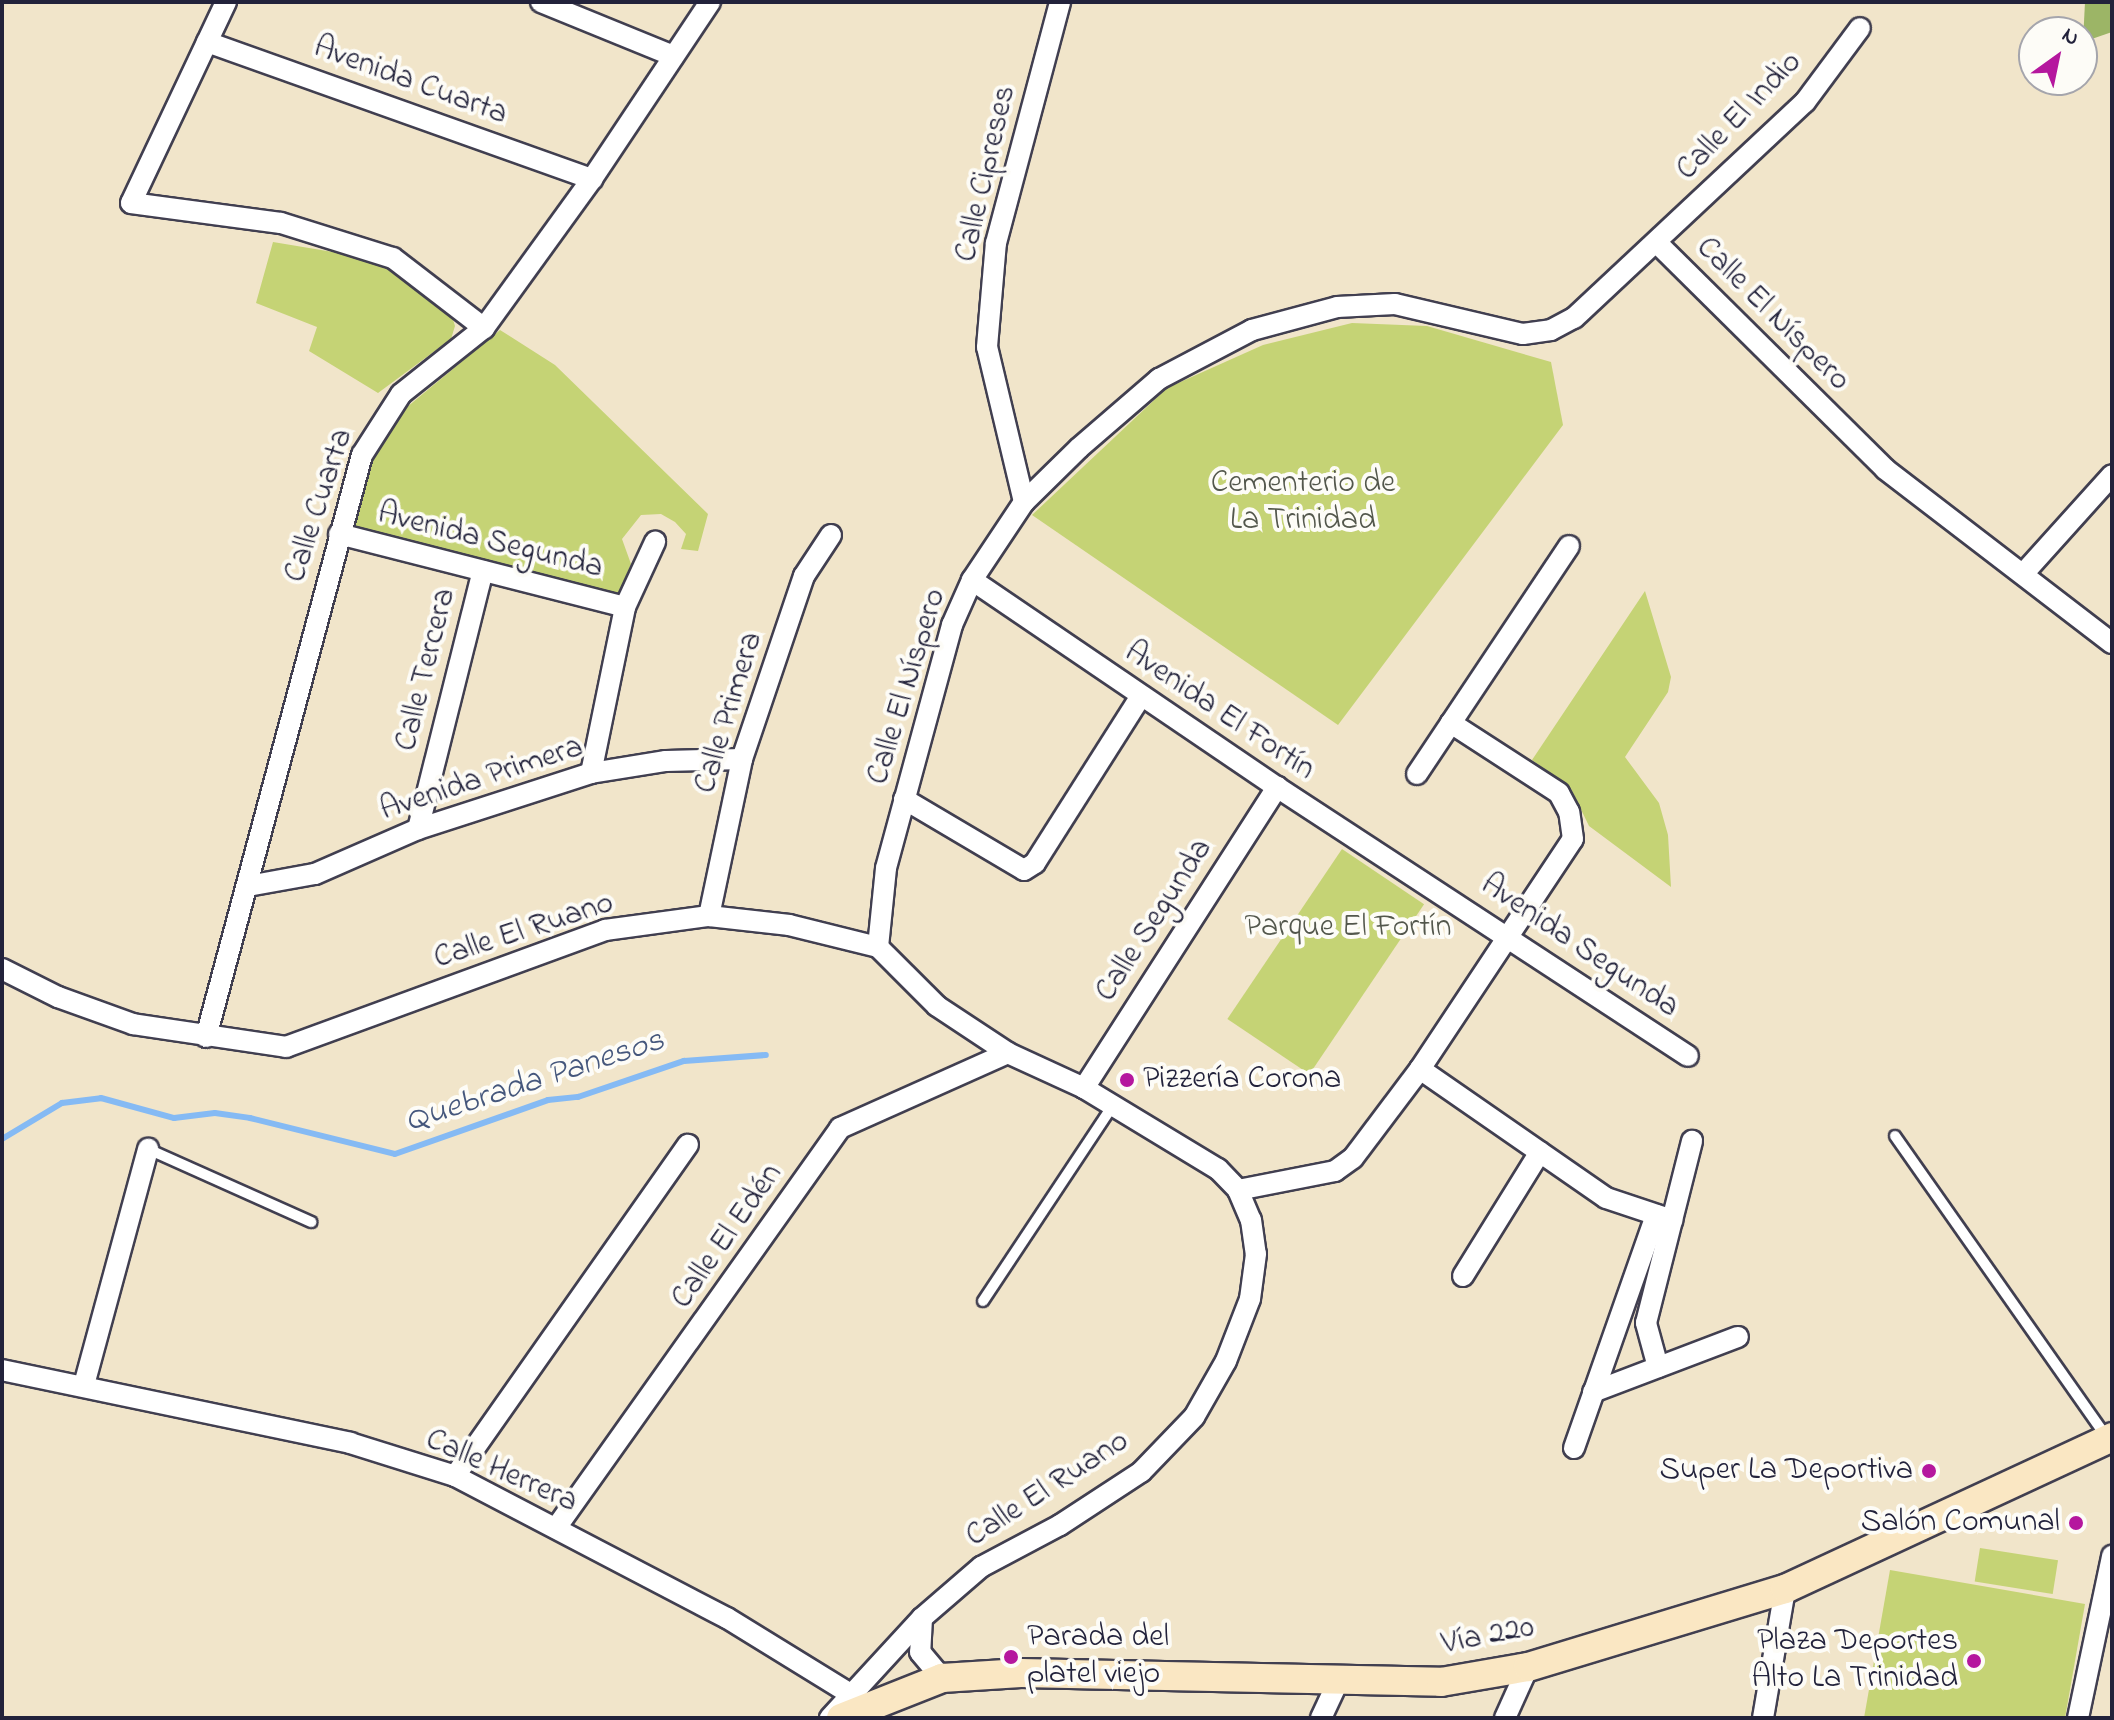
<!DOCTYPE html>
<html>
<head>
<meta charset="utf-8">
<style>
	body { margin:0 }
	#map { position:relative; width:2114px; height:1720px; overflow:hidden; background:#f1e5ca; font-family:"Indie Flower",sans-serif }
	div>[style] { position:absolute }
	.green>* { inset:0; background:#c5d375; transform-origin:0 0 }
	.forest>* { inset:0; background:#9cb566 }
	.stream>* { height:6px; margin:-3px; padding:0 3px; transform-origin:3px; border-radius:3px; background:#85baf4 }
	.roads { filter:drop-shadow(2px 0 #413f50) drop-shadow(-2px 0 #413f50) drop-shadow(0 2px #413f50) drop-shadow(0 -2px #413f50) }
	.lane>* { height:10px; margin:-5px; padding:0 5px; transform-origin:5px; border-radius:5px; background:#fff }
	.street>* { height:20px; margin:-10px; padding:0 10px; transform-origin:10px; border-radius:10px; background:#fff }
	.secondary>* { height:28px; margin:-14px; padding:0 14px; transform-origin:14px; border-radius:14px; background:#fae7c3 }
	.dots>* { width:22px; height:22px; translate:-50% -50%; box-sizing:border-box; border:4px solid #fdfcf7; border-radius:50% }
	span { translate:-50% -50%; white-space:nowrap; text-align:center; line-height:1.15; -webkit-text-stroke:8px #fdfcf7; paint-order:stroke }
	.street-label { font-size:32px; color:#22223b }
	.park-label { font-size:32px; color:#53574c }
	.poi-label { font-size:32px; color:#22223b }
	.left { translate:0 -50%; text-align:left }
	.right { translate:-100% -50%; text-align:right }
	.water-label { font-size:34px; color:#45577c; font-style:italic }
	.frame { position:absolute; inset:0; border:4px solid #22223b; pointer-events:none }
	.north { position:absolute; left:2018px; top:16px; width:80px; height:80px; box-sizing:border-box; background:#fdfcf7; border:2px solid #a5a5ac; border-radius:50%; rotate:33deg; font-size:22px; font-weight:700; line-height:32px; text-align:center; color:#22223b }
	.north::after { content:''; display:block; margin:auto; width:28px; height:36px; background:#b5179e; clip-path:polygon(50% 0,100% 100%,50% 72%,0 100%) }
</style>
</head>
<body>
<div id="map">
	<div class="green">
		<div style="clip-path:polygon(273px 242px,369px 258px,421px 288px,451px 313px,455px 326px,451px 339px,378px 393px,309px 351px,317px 327px,256px 303px)"></div>
		<div style="clip-path:polygon(1352px 323px,1427px 326px,1551px 362px,1563px 425px,1338px 725px,1032px 515px,1167px 388px,1263px 345px)"></div>
		<div style="clip-path:polygon(500px 330px,555px 365px,708px 514px,698px 551px,681px 549px,686px 534px,675px 522px,661px 514px,641px 515px,622px 539px,631px 564px,618px 595px,350px 527px,373px 451px,401px 412px)"></div>
		<div style="clip-path:polygon(1645px 591px,1671px 677px,1668px 692px,1625px 757px,1659px 803px,1668px 835px,1671px 887px,1589px 826px,1571px 789px,1532px 760px)"></div>
		<div style="left:1342px;top:849px;width:99px;height:205px;rotate:34deg"></div>
		<div style="left:1980px;top:1548px;width:79px;height:34px;rotate:9deg"></div>
		<div style="clip-path:polygon(1890px 1570px,2085px 1604px,2065px 1718px,1864px 1718px)"></div>
	</div>
	<div class="forest">
		<div style="clip-path:polygon(2085px 2px,2112px 2px,2112px 32px,2083px 42px)"></div>
	</div>
	<div class="stream">
		<div style="left:2px;top:1139px;width:70px;rotate:-31deg"></div>
		<div style="left:62px;top:1103px;width:39px;rotate:-7deg"></div>
		<div style="left:101px;top:1098px;width:76px;rotate:15.3deg"></div>
		<div style="left:174px;top:1118px;width:41px;rotate:-7deg"></div>
		<div style="left:215px;top:1113px;width:35px;rotate:8deg"></div>
		<div style="left:250px;top:1118px;width:149px;rotate:13.9deg"></div>
		<div style="left:395px;top:1154px;width:162px;rotate:-19.4deg"></div>
		<div style="left:548px;top:1100px;width:30px;rotate:-6deg"></div>
		<div style="left:578px;top:1097px;width:112px;rotate:-18.8deg"></div>
		<div style="left:684px;top:1061px;width:82px;rotate:-4.2deg"></div>
	</div>
	<div class="roads">
		<div class="lane">
			<div style="left:1895px;top:1136px;width:370px;rotate:54.9deg"></div>
			<div style="left:148px;top:1149px;width:179px;rotate:24.1deg"></div>
			<div style="left:983px;top:1301px;width:235px;rotate:-56.4deg"></div>
		</div>
		<div class="street">
			<div style="left:226px;top:2px;width:222px;rotate:115.3deg"></div>
			<div style="left:131px;top:203px;width:151px;rotate:7.6deg"></div>
			<div style="left:281px;top:223px;width:117px;rotate:17.4deg"></div>
			<div style="left:393px;top:258px;width:115px;rotate:37.6deg"></div>
			<div style="left:541px;top:2px;width:143px;rotate:22.2deg"></div>
			<div style="left:207px;top:42px;width:409px;rotate:19.6deg"></div>
			<div style="left:1657px;top:243px;width:321px;rotate:44.7deg"></div>
			<div style="left:1885px;top:469px;width:286px;rotate:37.5deg"></div>
			<div style="left:1024px;top:502px;width:159px;rotate:-103.4deg"></div>
			<div style="left:987px;top:347px;width:104px;rotate:-85.1deg"></div>
			<div style="left:996px;top:243px;width:249px;rotate:-75.1deg"></div>
			<div style="left:339px;top:534px;width:295px;rotate:14.3deg"></div>
			<div style="left:2023px;top:574px;width:133px;rotate:-48deg"></div>
			<div style="left:972px;top:580px;width:369px;rotate:34.2deg"></div>
			<div style="left:1277px;top:787px;width:491px;rotate:33.2deg"></div>
			<div style="left:591px;top:773px;width:169px;rotate:-78.4deg"></div>
			<div style="left:625px;top:607px;width:72px;rotate:-65.2deg"></div>
			<div style="left:1417px;top:774px;width:274px;rotate:-56.3deg"></div>
			<div style="left:904px;top:799px;width:139px;rotate:30.6deg"></div>
			<div style="left:1024px;top:870px;width:13px;rotate:-32deg"></div>
			<div style="left:1035px;top:863px;width:198px;rotate:-57.6deg"></div>
			<div style="left:418px;top:829px;width:266px;rotate:-75.9deg"></div>
			<div style="left:248px;top:886px;width:68px;rotate:-10.2deg"></div>
			<div style="left:315px;top:874px;width:112px;rotate:-23.6deg"></div>
			<div style="left:418px;top:829px;width:182px;rotate:-17.9deg"></div>
			<div style="left:591px;top:773px;width:76px;rotate:-9.1deg"></div>
			<div style="left:666px;top:761px;width:76px;rotate:-1.5deg"></div>
			<div style="left:709px;top:916px;width:160px;rotate:-78.1deg"></div>
			<div style="left:742px;top:759px;width:193px;rotate:-71.3deg"></div>
			<div style="left:804px;top:576px;width:49px;rotate:-56.6deg"></div>
			<div style="left:878px;top:947px;width:79px;rotate:-84.2deg"></div>
			<div style="left:886px;top:868px;width:252px;rotate:-74.8deg"></div>
			<div style="left:952px;top:625px;width:49px;rotate:-66deg"></div>
			<div style="left:972px;top:580px;width:94px;rotate:-56.3deg"></div>
			<div style="left:1024px;top:502px;width:77px;rotate:-44.5deg"></div>
			<div style="left:1079px;top:448px;width:106px;rotate:-40.8deg"></div>
			<div style="left:1159px;top:379px;width:105px;rotate:-27.8deg"></div>
			<div style="left:1252px;top:330px;width:88px;rotate:-15.1deg"></div>
			<div style="left:1337px;top:307px;width:58px;rotate:-3deg"></div>
			<div style="left:1395px;top:304px;width:131px;rotate:13.2deg"></div>
			<div style="left:1523px;top:334px;width:28px;rotate:-8deg"></div>
			<div style="left:1551px;top:330px;width:26px;rotate:-28deg"></div>
			<div style="left:1574px;top:318px;width:316px;rotate:-43.1deg"></div>
			<div style="left:1805px;top:102px;width:92px;rotate:-53.4deg"></div>
			<div style="left:2px;top:969px;width:63px;rotate:26.6deg"></div>
			<div style="left:58px;top:997px;width:80px;rotate:19.8deg"></div>
			<div style="left:133px;top:1024px;width:155px;rotate:8.5deg"></div>
			<div style="left:286px;top:1047px;width:340px;rotate:-20.1deg"></div>
			<div style="left:605px;top:930px;width:105px;rotate:-7.7deg"></div>
			<div style="left:709px;top:916px;width:81px;rotate:6.4deg"></div>
			<div style="left:789px;top:925px;width:92px;rotate:13.9deg"></div>
			<div style="left:878px;top:947px;width:83px;rotate:45deg"></div>
			<div style="left:937px;top:1006px;width:85px;rotate:33.5deg"></div>
			<div style="left:1008px;top:1053px;width:84px;rotate:24.7deg"></div>
			<div style="left:1084px;top:1088px;width:157px;rotate:31.2deg"></div>
			<div style="left:1218px;top:1169px;width:29px;rotate:46deg"></div>
			<div style="left:1238px;top:1190px;width:33px;rotate:67deg"></div>
			<div style="left:1251px;top:1220px;width:34px;rotate:82deg"></div>
			<div style="left:1256px;top:1254px;width:45px;rotate:97.6deg"></div>
			<div style="left:1250px;top:1299px;width:66px;rotate:111.2deg"></div>
			<div style="left:1226px;top:1361px;width:64px;rotate:119.7deg"></div>
			<div style="left:1194px;top:1417px;width:76px;rotate:133.9deg"></div>
			<div style="left:1141px;top:1472px;width:97px;rotate:146.8deg"></div>
			<div style="left:1060px;top:1525px;width:89px;rotate:152deg"></div>
			<div style="left:981px;top:1567px;width:78px;rotate:139.2deg"></div>
			<div style="left:922px;top:1618px;width:136px;rotate:132.6deg"></div>
			<div style="left:206px;top:1037px;width:603px;rotate:-75deg"></div>
			<div style="left:362px;top:455px;width:72px;rotate:-57.4deg"></div>
			<div style="left:401px;top:394px;width:106px;rotate:-38.5deg"></div>
			<div style="left:484px;top:328px;width:184px;rotate:-54.1deg"></div>
			<div style="left:592px;top:179px;width:213px;rotate:-56.3deg"></div>
			<div style="left:1420px;top:1069px;width:226px;rotate:34.7deg"></div>
			<div style="left:1606px;top:1198px;width:70px;rotate:18.4deg"></div>
			<div style="left:1084px;top:1088px;width:358px;rotate:-57.3deg"></div>
			<div style="left:1238px;top:1190px;width:99px;rotate:-11.1deg"></div>
			<div style="left:1335px;top:1171px;width:22px;rotate:-36deg"></div>
			<div style="left:1353px;top:1158px;width:111px;rotate:-53deg"></div>
			<div style="left:1420px;top:1069px;width:276px;rotate:-56.4deg"></div>
			<div style="left:1573px;top:839px;width:27px;rotate:-98deg"></div>
			<div style="left:1569px;top:812px;width:21px;rotate:-118deg"></div>
			<div style="left:1559px;top:793px;width:129px;rotate:-147.1deg"></div>
			<div style="left:1463px;top:1276px;width:146px;rotate:-58.2deg"></div>
			<div style="left:1658px;top:1367px;width:46px;rotate:-105.3deg"></div>
			<div style="left:1646px;top:1323px;width:188px;rotate:-75.8deg"></div>
			<div style="left:2px;top:1370px;width:356px;rotate:11.8deg"></div>
			<div style="left:350px;top:1443px;width:110px;rotate:17.4deg"></div>
			<div style="left:455px;top:1476px;width:307px;rotate:27.6deg"></div>
			<div style="left:727px;top:1618px;width:143px;rotate:31.6deg"></div>
			<div style="left:84px;top:1385px;width:245px;rotate:-74.8deg"></div>
			<div style="left:1593px;top:1392px;width:155px;rotate:-20.8deg"></div>
			<div style="left:1574px;top:1448px;width:247px;rotate:-70.6deg"></div>
			<div style="left:455px;top:1476px;width:405px;rotate:-54.9deg"></div>
			<div style="left:556px;top:1528px;width:491px;rotate:-54.6deg"></div>
			<div style="left:840px;top:1128px;width:184px;rotate:-24.1deg"></div>
			<div style="left:922px;top:1618px;width:34px;rotate:93deg"></div>
			<div style="left:920px;top:1652px;width:34px;rotate:50deg"></div>
			<div style="left:1321px;top:1718px;width:40px;rotate:-65deg"></div>
			<div style="left:1505px;top:1718px;width:56px;rotate:-65.7deg"></div>
			<div style="left:1763px;top:1718px;width:131px;rotate:-80.3deg"></div>
			<div style="left:2078px;top:1718px;width:166px;rotate:-78.1deg"></div>
		</div>
		<div class="secondary">
			<div style="left:841px;top:1718px;width:109px;rotate:-21.6deg"></div>
			<div style="left:942px;top:1678px;width:79px;rotate:-3.6deg"></div>
			<div style="left:1021px;top:1673px;width:420px;rotate:1.2deg"></div>
			<div style="left:1441px;top:1682px;width:88px;rotate:-9.8deg"></div>
			<div style="left:1528px;top:1667px;width:269px;rotate:-16.9deg"></div>
			<div style="left:1785px;top:1589px;width:361px;rotate:-24.9deg"></div>
		</div>
	</div>
	<div class="dots">
		<div style="left:1127px;top:1080px;background:#b5179e"></div>
		<div style="left:1929px;top:1471px;background:#b5179e"></div>
		<div style="left:2076px;top:1523px;background:#b5179e"></div>
		<div style="left:1011px;top:1657px;background:#b5179e"></div>
		<div style="left:1974px;top:1661px;background:#b5179e"></div>
	</div>
	<div class="street-label">
		<span style="left:410px;top:82px;rotate:20deg">Avenida Cuarta</span>
		<span style="left:1740px;top:117px;rotate:-46deg">Calle El Indio</span>
		<span style="left:987px;top:174px;rotate:-77deg">Calle Cipreses</span>
		<span style="left:1772px;top:315px;rotate:45deg">Calle El Níspero</span>
		<span style="left:320px;top:506px;rotate:-72deg">Calle Cuarta</span>
		<span style="left:490px;top:542px;rotate:14deg">Avenida Segunda</span>
		<span style="left:427px;top:670px;rotate:-76deg">Calle Tercera</span>
		<span style="left:908px;top:687px;rotate:-73deg">Calle El Níspero</span>
		<span style="left:1219px;top:712px;rotate:34deg">Avenida El Fortín</span>
		<span style="left:730px;top:713px;rotate:-73deg">Calle Primera</span>
		<span style="left:482px;top:780px;rotate:-18deg">Avenida Primera</span>
		<span style="left:1155px;top:921px;rotate:-57deg">Calle Segunda</span>
		<span style="left:524px;top:932px;rotate:-18deg">Calle El Ruano</span>
		<span style="left:1579px;top:947px;rotate:34deg">Avenida Segunda</span>
		<span style="left:728px;top:1237px;rotate:-55deg">Calle El Edén</span>
		<span style="left:501px;top:1472px;rotate:24deg">Calle Herrera</span>
		<span style="left:1048px;top:1490px;rotate:-33deg">Calle El Ruano</span>
		<span style="left:1488px;top:1637px;rotate:-11deg">Vía 220</span>
	</div>
	<div class="park-label">
		<span style="left:1303px;top:503px">Cementerio de<br>La Trinidad</span>
		<span style="left:1348px;top:928px">Parque El Fortín</span>
	</div>
	<div class="poi-label">
		<span class="left" style="left:1143px;top:1080px">Pizzería Corona</span>
		<span class="right" style="left:1913px;top:1471px">Super La Deportiva</span>
		<span class="right" style="left:2060px;top:1523px">Salón Comunal</span>
		<span class="left" style="left:1027px;top:1657px">Parada del<br>platel viejo</span>
		<span class="right" style="left:1958px;top:1661px">Plaza Deportes<br>Alto La Trinidad</span>
	</div>
	<div class="water-label">
		<span style="left:535px;top:1082px;rotate:-18deg">Quebrada Panesos</span>
	</div>
	<div class="frame"></div>
	<div class="north">N</div>
</div>
</body>
</html>
